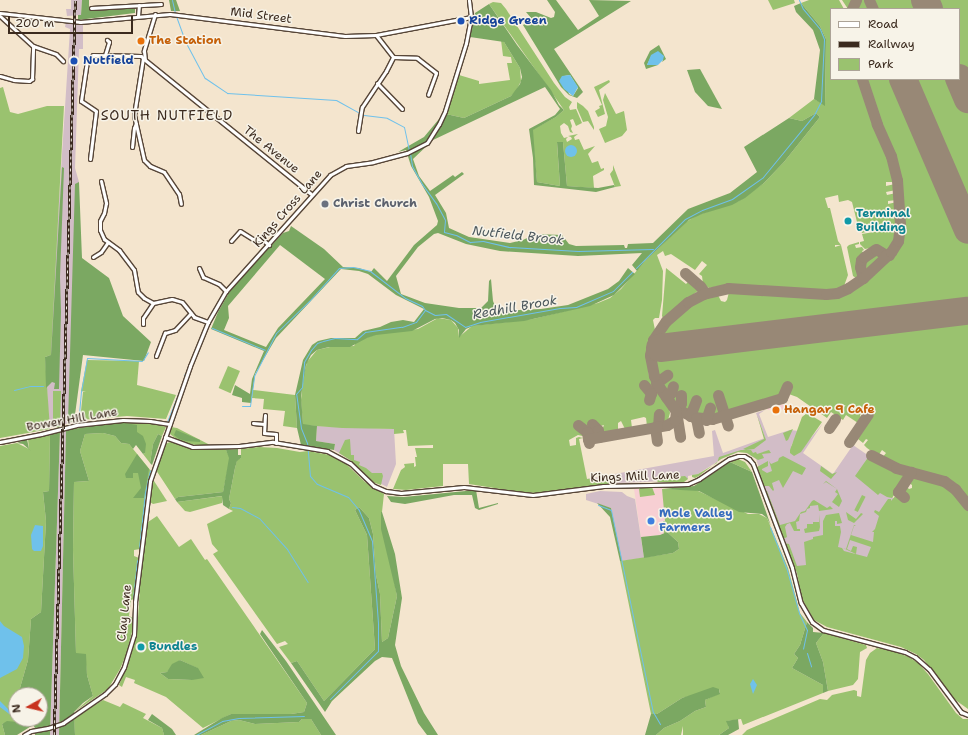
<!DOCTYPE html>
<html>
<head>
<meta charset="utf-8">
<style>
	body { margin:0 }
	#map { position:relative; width:968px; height:735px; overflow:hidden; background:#f4e5ce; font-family:"Shantell Sans",sans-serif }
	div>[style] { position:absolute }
	.built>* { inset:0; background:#f7cfd3 }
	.industrial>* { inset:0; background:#d2bdc7 }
	.green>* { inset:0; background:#9ac26f; transform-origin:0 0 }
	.forest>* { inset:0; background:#7ba862 }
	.water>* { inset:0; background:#6fc1eb }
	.round { border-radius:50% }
	.stream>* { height:1px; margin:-0.5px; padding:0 0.5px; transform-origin:0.5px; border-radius:0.5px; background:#6fc1eb }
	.taxiway>* { height:11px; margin:-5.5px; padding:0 5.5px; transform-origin:5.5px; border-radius:5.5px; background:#988876 }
	.runway>* { height:28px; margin:-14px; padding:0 14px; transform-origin:14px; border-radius:14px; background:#988876 }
	.roads { filter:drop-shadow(1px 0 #574638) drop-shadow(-1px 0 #574638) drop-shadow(0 1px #574638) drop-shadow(0 -1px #574638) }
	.minor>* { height:3px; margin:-1.5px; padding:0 1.5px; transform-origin:1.5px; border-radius:1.5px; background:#fff }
	.rail>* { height:2.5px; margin-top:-1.25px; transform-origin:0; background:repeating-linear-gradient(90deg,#f7f3e8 0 3px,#3b2a1e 0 6px); box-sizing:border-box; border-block:1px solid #3b2a1e }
	.dots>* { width:11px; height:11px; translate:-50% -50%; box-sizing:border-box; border:2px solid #f7f3e8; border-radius:50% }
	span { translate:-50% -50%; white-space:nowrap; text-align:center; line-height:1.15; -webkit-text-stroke:3px #f7f3e8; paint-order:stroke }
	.street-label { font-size:12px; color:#3b2a1e }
	.transit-label { font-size:12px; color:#164399; font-weight:700 }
	.left { translate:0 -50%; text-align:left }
	.food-label { font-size:12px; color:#c56008; font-weight:700 }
	.worship-label { font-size:12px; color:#5b616d; font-weight:700 }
	.culture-label { font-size:12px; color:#0d838f; font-weight:700 }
	.shop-label { font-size:12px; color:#366cbe; font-weight:700 }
	.water-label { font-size:13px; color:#4b575c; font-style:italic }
	.quarter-label { font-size:14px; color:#3b2a1e; letter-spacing:1px }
	.legend { position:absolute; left:830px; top:8px; width:130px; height:72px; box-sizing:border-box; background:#f7f3e8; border:1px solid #aca397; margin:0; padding:5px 7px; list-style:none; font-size:12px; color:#3b2a1e }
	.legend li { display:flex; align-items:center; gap:8px; height:20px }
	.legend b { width:20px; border:1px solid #aca397 }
	.north { position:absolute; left:8px; top:687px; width:40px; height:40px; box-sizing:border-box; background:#f7f3e8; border:1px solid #aca397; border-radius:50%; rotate:262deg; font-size:11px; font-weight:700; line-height:16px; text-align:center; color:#3b2a1e }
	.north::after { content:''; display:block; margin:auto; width:14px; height:18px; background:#c8321e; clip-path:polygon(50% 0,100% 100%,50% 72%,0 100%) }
	.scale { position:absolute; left:8px; top:16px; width:125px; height:18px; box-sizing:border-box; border:2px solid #3b2a1e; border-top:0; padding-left:5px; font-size:12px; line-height:14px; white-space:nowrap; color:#3b2a1e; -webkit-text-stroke:3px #f7f3e8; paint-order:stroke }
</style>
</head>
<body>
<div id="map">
	<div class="built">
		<div style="clip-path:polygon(786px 404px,787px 408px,778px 411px,777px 407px,768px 410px,767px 408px)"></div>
		<div style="clip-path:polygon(662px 488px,667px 532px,660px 535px,641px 537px,634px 489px)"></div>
	</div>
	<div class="industrial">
		<div style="clip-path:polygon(71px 0,82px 0,81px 15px,67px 16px,66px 9px,71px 9px)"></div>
		<div style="clip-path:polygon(66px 22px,83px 25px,83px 49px,79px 49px,75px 168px,79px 182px,77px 395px,74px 422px,49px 428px,47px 389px,70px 29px,65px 27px)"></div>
		<div style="clip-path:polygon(765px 410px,759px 414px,768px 437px,790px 430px,799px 431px,791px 446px,811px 438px,823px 423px,803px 453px,833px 474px,853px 445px,869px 456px,859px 473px,895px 499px,869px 560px,796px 576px,793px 561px,758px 472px,758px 465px,756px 459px,745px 452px,738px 452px,723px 458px,698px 474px,688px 476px,688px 479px,645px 482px,616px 483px,612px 481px,588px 484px,583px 457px,587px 479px,714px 456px,712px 431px,715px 430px,723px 453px,765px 438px,756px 413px)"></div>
		<div style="clip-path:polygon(317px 426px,394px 429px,396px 464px,387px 487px,364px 475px,350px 460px,334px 450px,335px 444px,316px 441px)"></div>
		<div style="clip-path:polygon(66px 430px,59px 735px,50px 735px,60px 431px)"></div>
		<div style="clip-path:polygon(600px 491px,622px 492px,627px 496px,635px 499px,644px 558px,622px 561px,611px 508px,586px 500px,586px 494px)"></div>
	</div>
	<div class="green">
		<div style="clip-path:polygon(768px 0,794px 0,795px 3px,773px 10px)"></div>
		<div style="clip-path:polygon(809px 0,839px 0,844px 9px,831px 9px,831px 79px,859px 79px,872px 117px,891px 162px,894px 182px,886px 182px,886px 186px,895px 184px,896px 190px,886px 192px,887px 195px,896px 193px,897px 200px,888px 201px,888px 204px,897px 202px,898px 209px,889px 210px,890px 213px,898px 212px,898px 224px,862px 233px,861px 230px,859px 230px,852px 202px,848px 200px,839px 202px,838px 195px,825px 198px,828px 208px,830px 208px,838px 241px,841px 245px,835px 245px,835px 247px,841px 245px,848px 275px,844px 286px,831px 291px,745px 285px,725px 285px,709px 288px,703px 284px,702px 276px,699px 274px,707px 265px,702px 261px,695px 270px,671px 254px,665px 256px,663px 251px,657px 255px,663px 271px,662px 300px,659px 318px,655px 318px,653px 320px,655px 330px,646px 351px,649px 376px,657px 391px,652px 391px,645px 384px,642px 385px,648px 392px,648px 402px,651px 401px,653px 394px,659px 393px,667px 403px,665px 405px,668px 404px,670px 413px,668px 420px,666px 423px,661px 424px,659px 419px,661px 413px,658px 412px,654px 421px,655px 425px,647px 426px,646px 418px,644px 417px,631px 420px,632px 428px,625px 429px,621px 421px,618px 423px,618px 431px,609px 431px,609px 434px,600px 435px,604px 425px,597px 427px,592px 422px,591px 425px,598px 435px,589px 437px,589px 431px,577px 423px,576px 426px,585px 432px,587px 437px,578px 435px,569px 440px,570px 446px,576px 445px,576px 438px,579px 437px,583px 438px,579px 439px,587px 479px,594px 478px,596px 482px,618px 478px,615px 483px,537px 493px,520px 492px,469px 484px,468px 464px,443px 464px,443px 486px,406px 490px,393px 489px,401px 470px,405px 467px,404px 464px,414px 463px,414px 467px,416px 466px,415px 457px,417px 457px,415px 448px,433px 448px,433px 445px,408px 446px,406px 430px,403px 430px,404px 433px,394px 434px,394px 429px,342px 428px,303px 425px,301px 400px,303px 378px,307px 362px,317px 350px,330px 347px,354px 346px,357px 341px,377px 334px,418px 329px,438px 318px,451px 320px,458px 328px,459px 337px,472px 326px,533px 319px,598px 303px,610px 298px,621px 289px,645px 261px,686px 222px,698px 215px,739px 201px,764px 183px,784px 162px,820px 117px,816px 113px,802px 121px,789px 118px,814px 99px,825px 105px,826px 39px,820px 26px,801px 3px)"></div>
		<div style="clip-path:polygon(842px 0,853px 0,848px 9px)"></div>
		<div style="clip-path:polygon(859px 0,968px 0,968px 501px,949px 481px,893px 464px,882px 458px,886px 453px,882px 450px,878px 456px,867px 448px,864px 445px,868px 440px,866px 439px,863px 443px,858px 439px,865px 428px,862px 427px,867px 420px,869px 422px,875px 413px,867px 406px,860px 415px,861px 418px,858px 423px,846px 415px,843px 420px,831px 412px,827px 418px,797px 397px,786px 393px,789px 387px,786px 384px,784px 393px,724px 412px,720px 393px,716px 394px,722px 413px,708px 416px,712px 409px,711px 407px,705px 412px,705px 415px,693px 412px,699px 401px,697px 398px,694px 399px,691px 411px,680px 406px,682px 404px,681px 394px,679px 395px,678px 404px,670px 395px,672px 394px,674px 385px,671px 386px,668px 394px,660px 382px,668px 377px,668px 375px,659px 380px,657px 372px,655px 350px,657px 340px,671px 320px,696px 300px,711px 295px,713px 297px,713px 294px,717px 293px,721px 301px,725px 302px,727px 300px,729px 292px,736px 291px,836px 297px,860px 284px,887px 261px,898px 248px,902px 235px,903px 208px,898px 168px,876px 115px,865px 79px,959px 79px,959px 9px,855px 9px)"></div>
		<div style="clip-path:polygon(493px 2px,501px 3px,506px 9px,554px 83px,565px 97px,572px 102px,569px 107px,570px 110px,576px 109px,582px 123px,576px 126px,573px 119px,570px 120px,572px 126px,571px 129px,573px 133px,570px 132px,568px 126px,564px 123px,560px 126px,561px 133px,564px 138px,568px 137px,566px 139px,567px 142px,572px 139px,571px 137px,568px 136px,578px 134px,574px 137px,575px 140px,579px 139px,584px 150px,595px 146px,588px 154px,592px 163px,598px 161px,601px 169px,604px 168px,604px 170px,593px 176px,594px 188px,567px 186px,563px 142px,557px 143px,560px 186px,537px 182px,532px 130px,556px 117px,564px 110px,489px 4px)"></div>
		<div style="clip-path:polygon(501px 40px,504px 42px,520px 68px,521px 81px,516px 91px,511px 96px,464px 118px,446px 114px,459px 75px,479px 81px,479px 84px,510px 80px,507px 63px,512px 63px,511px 57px,503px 56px)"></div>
		<div style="clip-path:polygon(609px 80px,610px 82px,599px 90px,605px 114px,598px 117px,595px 111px,600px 108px,599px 106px,602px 105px,594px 87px)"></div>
		<div style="clip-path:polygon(3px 87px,10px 112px,18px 114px,47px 106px,64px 106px,51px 355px,45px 357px,50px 429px,0 438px,0 88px)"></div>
		<div style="clip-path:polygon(605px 93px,616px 114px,624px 111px,627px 130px,622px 136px,605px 143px,599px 129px,606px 126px,608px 117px,603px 100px)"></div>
		<div style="clip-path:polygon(577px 102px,583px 106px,588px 111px,594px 127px,594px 130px,588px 121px,583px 122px,577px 108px)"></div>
		<div style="clip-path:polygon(613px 165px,621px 186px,615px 187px,610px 174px,613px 170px)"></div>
		<div style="clip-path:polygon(892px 229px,897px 231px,897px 234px,889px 249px,885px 250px,876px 247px,865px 249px,860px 244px,860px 242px,864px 241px,862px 234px)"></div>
		<div style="clip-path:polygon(859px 242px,859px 244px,855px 245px,856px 248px,862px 247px,864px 250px,862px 251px,864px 254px,858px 263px,859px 277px,856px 278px,853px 276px,847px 247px,849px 245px)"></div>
		<div style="clip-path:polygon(877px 251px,880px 254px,881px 259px,867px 271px,863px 269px,862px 265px,865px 259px)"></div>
		<div style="clip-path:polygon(666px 268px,686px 284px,690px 280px,698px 286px,699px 290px,663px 318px,662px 316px)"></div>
		<div style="clip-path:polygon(87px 360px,139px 361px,137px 385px,176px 395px,166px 419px,127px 416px,80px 420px,83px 392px,86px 392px,81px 391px)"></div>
		<div style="left:228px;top:366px;width:13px;height:24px;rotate:23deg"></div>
		<div style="clip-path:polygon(253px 390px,295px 395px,297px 428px,283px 426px,285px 411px,263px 409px,264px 399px,252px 398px)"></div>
		<div style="clip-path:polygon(53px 391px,61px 391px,60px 428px,55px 427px,53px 421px)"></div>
		<div style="clip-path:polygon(807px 413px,822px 422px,801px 452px,794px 456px,790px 453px,790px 450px,802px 417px)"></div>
		<div style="clip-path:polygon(757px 415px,766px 440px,754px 449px,746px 450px,743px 449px,764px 439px)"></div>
		<div style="clip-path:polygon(123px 421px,150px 422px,166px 427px,162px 436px,158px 434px,153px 444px,150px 463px,143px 454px,145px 453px,119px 422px)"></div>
		<div style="clip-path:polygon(171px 427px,177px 428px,210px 445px,199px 446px,179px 441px,170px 434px)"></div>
		<div style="clip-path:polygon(793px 429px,788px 440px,786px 441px,783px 433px)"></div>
		<div style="clip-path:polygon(103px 433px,115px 436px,121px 443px,129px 444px,151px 471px,146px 494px,140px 549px,134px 550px,134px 556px,139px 558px,134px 599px,131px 600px,129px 616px,133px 618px,132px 632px,126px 655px,120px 669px,108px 689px,74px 712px,93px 696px,87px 675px,85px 654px,76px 654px,73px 550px,74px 482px,89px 481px,80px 451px,85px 434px)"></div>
		<div style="clip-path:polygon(50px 435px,49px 491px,43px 492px,46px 521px,41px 612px,31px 619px,28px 660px,20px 688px,21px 695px,16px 695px,16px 719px,28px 719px,27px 723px,7px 722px,2px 724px,5px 735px,0 735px,0 446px,17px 443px,29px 449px,28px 439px)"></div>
		<div style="clip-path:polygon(350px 439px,351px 455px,354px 455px,354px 460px,360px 462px,359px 465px,366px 468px,372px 473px,382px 473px,383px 476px,381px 485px,372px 482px,350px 460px,339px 453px,345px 440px)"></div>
		<div style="clip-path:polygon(170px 442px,195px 449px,238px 449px,226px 450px,230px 458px,223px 492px,178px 497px,175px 499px,156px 470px,163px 445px)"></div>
		<div style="clip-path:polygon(259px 447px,277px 448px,300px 452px,308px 451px,330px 455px,342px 460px,365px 482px,384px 494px,382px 512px,381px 512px,397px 596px,388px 638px,382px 642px,380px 594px,376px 575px,373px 534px,369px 518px,359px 507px,355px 510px,367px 535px,375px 649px,324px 701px,297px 661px,291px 663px,279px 647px,288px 644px,285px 641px,277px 644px,213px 554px,218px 551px,212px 544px,207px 524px,233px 511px,229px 509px,231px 503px,229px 499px,235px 468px,237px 460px,241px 458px,241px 449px)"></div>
		<div style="clip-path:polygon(741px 450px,751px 450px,753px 453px,756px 452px,757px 454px,769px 450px,771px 453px,762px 454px,764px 458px,758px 460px,747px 453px,738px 452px,721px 459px,699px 476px,695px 478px,692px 477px,692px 475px,698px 474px,717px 463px,719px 457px)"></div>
		<div style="clip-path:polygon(783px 456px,806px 468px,802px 475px,793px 471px,783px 488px,779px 480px,772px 483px,774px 490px,773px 491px,769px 486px,763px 486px,757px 467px,768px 461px,768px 466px,762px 469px,762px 470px,767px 473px,772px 471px,769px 461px,771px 464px,778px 461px,779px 458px)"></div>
		<div style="clip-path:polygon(869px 456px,886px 466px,907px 473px,906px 478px,892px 498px,887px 497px,880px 493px,878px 495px,855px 476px)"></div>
		<div style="clip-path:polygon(738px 459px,745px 462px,752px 472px,730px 462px)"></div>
		<div style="clip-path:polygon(821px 466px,832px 474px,837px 472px,831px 479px,820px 471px)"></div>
		<div style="clip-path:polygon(914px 475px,947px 486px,968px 509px,968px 709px,954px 699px,924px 660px,916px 654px,901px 647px,827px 627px,814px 620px,801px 597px,797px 573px,784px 543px,789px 544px,797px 566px,806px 565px,804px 542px,813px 539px,813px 537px,823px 535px,823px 521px,826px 515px,839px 513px,842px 523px,837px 524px,837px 521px,839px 521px,833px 521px,835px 521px,835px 526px,840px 526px,841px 532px,838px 547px,842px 548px,844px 551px,867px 557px,871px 547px,850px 540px,847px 549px,851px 551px,853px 546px,857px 547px,856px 554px,843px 548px,846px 549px,854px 525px,856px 525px,854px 526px,851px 535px,873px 542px,874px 532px,872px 532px,875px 529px,879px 516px,874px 512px,875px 510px,879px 512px,888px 499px,891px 499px,891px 501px,897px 494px,905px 499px,905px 496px,899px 492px,904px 484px,909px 489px,912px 488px,912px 485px,906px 481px,910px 477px)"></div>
		<div style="clip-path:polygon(685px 476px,688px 479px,684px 482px,658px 482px,655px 479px)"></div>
		<div style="clip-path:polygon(153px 481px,154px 481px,167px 501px,153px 504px,150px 502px)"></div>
		<div style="clip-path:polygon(826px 481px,837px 489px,842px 501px,839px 507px,832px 502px,838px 494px,835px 492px,837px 489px,826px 482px,823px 484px)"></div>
		<div style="clip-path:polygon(642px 487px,652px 487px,655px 495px,640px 497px,639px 489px)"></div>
		<div style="clip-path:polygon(662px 489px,696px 490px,748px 514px,759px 514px,767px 518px,788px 568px,800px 613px,807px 622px,800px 645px,794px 654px,798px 658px,792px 668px,823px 685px,823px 693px,743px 725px,741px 719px,727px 721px,729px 728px,719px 735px,683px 735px,683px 726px,681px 735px,656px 735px,664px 728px,680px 721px,695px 711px,706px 707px,705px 700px,720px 693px,719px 689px,682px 698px,657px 714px,651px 714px,620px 561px,673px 553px,679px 549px,678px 542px,667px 532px,664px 534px,663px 521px,665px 521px)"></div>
		<div style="clip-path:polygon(765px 490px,767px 491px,780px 525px,795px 521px,801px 512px,805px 511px,812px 501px,814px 500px,827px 508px,830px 506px,833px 509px,819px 511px,818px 505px,810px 506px,810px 508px,807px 509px,806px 512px,800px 514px,799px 521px,796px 522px,797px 529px,800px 529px,800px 531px,794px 531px,790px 523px,787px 524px,785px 527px,787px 537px,783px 539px)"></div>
		<div style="left:862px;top:495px;width:4px;height:17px;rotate:27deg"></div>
		<div style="clip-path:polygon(223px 496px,222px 503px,190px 512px,185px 511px,177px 502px)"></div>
		<div style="clip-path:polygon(846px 512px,856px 519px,861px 513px,863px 514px,854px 523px,848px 520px)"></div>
		<div style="clip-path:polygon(819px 514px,820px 527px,819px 531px,805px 533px,804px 529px,807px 528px,807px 524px,813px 524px,813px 522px,819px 522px)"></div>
		<div style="clip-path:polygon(evenodd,157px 516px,179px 547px,191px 539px,205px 560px,207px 559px,307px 703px,304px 712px,291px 714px,231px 714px,203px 728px,166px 697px,134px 683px,135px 680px,126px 677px,122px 687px,119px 685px,131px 655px,137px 634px,141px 569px,148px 522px,157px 516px,180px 660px,197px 668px,192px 680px,168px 679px,160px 673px,167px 672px,180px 660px)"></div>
		<div style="clip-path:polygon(824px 633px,866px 645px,867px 648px,860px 652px,858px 679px,853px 685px,828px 691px,823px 662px,816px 643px)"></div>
		<div style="clip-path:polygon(877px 648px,893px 651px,909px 657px,918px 663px,928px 674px,956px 713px,963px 719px,968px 719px,968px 735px,742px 735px,747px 730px,820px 699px,827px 700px,832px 695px,854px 690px,857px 691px,857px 696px,861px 697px,866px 660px,870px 653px)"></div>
		<div style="clip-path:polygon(103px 700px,120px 707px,123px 703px,146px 714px,143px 718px,162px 728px,164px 735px,75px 735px,74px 718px)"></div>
		<div style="clip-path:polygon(302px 719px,311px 719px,321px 735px,201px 735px,231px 721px,239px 720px,255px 724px,299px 722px)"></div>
	</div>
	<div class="forest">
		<div style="clip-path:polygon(82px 0,89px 0,89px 8px,91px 11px,135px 8px,135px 13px,78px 20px,78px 15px,81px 15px)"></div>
		<div style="clip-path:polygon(169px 0,176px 0,180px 11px,171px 11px)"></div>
		<div style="clip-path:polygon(evenodd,547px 0,556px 0,578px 30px,599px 16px,589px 0,631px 1px,554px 49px,583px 92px,577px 98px,569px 95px,561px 87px,523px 25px,532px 19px,526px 12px,536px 12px,551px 18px,554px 17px,555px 12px,547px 0,570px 75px,578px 88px,573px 96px,569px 94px,564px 76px,570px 75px)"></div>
		<div style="clip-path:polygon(801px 3px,820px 26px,826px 39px,825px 106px,814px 99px,820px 50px,813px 30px,796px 12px,794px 6px)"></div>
		<div style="clip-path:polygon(evenodd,489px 4px,517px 45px,551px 90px,559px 105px,564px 110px,556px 117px,533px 130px,537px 182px,560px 186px,557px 142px,563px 142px,567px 186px,598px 188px,614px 185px,615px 187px,596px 192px,534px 185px,533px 158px,529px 129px,555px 115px,560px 109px,545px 87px,433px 140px,413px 159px,419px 176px,430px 191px,453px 175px,455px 177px,462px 172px,464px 174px,435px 195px,446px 213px,449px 228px,469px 237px,510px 243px,523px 240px,535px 234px,562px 235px,569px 244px,576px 246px,624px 245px,625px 248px,627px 248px,628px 244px,653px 243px,688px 209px,730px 193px,757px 172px,744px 147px,789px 118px,802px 121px,816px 113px,820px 117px,784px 162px,764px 183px,745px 198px,732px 205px,702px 214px,689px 220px,645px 261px,637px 271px,632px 265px,642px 253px,578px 256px,500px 251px,466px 244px,438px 233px,434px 234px,418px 247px,396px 276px,401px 294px,425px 303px,459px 308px,481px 308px,488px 301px,489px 281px,491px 279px,493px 301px,497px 311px,541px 309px,568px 305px,608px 289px,619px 281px,628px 268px,635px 274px,614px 295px,590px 306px,524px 321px,473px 326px,466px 329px,459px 338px,459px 330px,455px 323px,451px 320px,442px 318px,435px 319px,412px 331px,376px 335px,367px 338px,350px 347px,329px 347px,317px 350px,311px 355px,306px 365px,301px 396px,303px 424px,317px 426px,316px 441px,335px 444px,334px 450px,301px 445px,297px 428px,295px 395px,303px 360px,312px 345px,318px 341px,331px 338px,355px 338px,363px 331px,380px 327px,391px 322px,403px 320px,414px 322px,424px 309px,396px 295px,368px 274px,359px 271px,341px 269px,276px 338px,255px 374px,251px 403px,242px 402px,242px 398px,232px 395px,235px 385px,250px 394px,252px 379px,264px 351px,211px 329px,218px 312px,231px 289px,283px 233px,289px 231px,291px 226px,324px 249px,343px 267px,359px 268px,371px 272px,374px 268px,387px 281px,414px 245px,437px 225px,438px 221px,429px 197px,411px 166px,406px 150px,398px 152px,424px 137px,439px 119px,443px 120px,446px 114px,464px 118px,511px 96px,520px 84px,522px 77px,520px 68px,504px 42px,470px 37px,475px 13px,489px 4px,280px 245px,325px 279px,278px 328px,266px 347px,224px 330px,229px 318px,228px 306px,280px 245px)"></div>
		<div style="clip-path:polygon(659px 45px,666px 59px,662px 62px,663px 60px,651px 57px,647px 65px,658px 65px,646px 69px,644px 63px,650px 51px)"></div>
		<div style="clip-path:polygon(700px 69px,722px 109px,708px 106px,695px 92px,687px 70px)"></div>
		<div style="clip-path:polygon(62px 167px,64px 168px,60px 277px,61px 312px,59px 389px,54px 389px,55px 383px,52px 382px,46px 388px,45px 357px,51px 355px)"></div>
		<div style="clip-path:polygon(79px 182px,82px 258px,109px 278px,123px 316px,151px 342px,144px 361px,83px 355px,74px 422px,68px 422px,75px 184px)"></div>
		<div style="clip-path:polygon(119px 422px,137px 425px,137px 432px,143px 436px,146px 444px,145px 453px,143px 454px,136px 445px,133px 449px,129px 444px,121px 443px,115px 436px,103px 433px,85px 434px,80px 451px,89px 481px,74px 482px,73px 550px,76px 653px,86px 654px,87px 675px,93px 696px,83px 703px,74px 712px,75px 735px,59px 735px,66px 430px)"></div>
		<div style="clip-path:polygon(176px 430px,200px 440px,200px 442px,186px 441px,179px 439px,174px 435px)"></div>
		<div style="clip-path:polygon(60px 431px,50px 735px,35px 735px,35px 728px,33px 725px,17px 735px,5px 735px,2px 724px,7px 721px,27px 723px,28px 719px,40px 719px,40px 695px,21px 695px,20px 688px,28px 660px,31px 619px,41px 612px,46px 521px,43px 492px,49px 491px,50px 435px)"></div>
		<div style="clip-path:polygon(158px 434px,162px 436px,152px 465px,150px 463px,153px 444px)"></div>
		<div style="clip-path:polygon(27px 439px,29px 449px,31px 451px,23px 444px,17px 443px)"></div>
		<div style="clip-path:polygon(238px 449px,238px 455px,241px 455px,241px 458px,237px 461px,235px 468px,229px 499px,231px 503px,229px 509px,223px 505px,222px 496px,177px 502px,175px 499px,178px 497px,223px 492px,229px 458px,226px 450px)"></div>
		<div style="clip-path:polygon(137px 454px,149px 469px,144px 498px,133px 498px,141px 488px,138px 473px,133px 473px,133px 478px,126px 478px,125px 474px)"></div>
		<div style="clip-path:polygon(730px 462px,752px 472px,771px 526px,767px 518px,762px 514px,739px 512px,699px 491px,662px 489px,694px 486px)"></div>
		<div style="clip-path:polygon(476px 490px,479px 508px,498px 503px,498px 504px,479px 510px,475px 508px,472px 495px,454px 495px,405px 504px,391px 502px,387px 496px,404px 497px)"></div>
		<div style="clip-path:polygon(597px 503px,611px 508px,622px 561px,620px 561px,610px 517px)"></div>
		<div style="clip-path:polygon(359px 507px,369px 518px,373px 534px,376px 575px,380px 594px,382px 642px,388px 638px,397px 596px,381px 529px,381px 512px,382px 512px,395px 554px,402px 598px,395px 645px,401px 666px,424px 713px,438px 735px,427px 735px,418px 723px,392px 658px,382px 657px,375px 661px,332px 701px,325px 712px,291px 663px,297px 661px,324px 701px,375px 649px,367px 535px,355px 510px)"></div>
		<div style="clip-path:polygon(667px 532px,678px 542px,679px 549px,673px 553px,644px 558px,641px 537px,660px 535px)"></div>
		<div style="clip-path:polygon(807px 622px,813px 628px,813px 632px,824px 633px,816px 643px,823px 662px,828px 691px,823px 693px,823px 685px,792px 668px,798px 658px,794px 654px,800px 645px)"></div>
		<div style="clip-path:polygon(262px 630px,286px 661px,336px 735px,321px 735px,311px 719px,302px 719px,299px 722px,255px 724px,239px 720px,231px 721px,201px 735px,194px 735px,222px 718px,231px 714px,291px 714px,304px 712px,307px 703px,260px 634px)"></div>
		<div style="clip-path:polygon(180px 660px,198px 668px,204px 678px,192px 680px,168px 679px,160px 673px,167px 672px,172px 664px)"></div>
		<div style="clip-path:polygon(713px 687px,719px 689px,720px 694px,705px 700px,706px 707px,695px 711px,680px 721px,664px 728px,656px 735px,645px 735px,651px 714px,657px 714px,682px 698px)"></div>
		<div style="clip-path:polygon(152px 714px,172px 729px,176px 735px,164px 735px,162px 728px,148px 720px)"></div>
		<div style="clip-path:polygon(738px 719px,739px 729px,728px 735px,719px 735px,729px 728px,726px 721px)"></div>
	</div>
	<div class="water">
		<div style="clip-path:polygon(658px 51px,664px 56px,663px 60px,658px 65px,647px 65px,651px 55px)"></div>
		<div style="clip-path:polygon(570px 75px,578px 87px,573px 96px,564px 89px,559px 81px,562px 76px)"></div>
		<div class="round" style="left:565px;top:145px;width:12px;height:12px"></div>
		<div style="clip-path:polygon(35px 525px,43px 526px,43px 546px,41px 551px,34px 551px,32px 549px,31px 535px)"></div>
		<div style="clip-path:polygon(0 621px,4px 626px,22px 637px,24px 646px,23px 658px,17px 669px,0 678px)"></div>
		<div style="clip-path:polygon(753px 679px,757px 685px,753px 694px,750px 684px)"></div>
		<div style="clip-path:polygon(0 701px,12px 713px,16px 715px,16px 719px,0 707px)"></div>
	</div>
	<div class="stream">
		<div style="left:172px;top:0;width:13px;rotate:77deg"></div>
		<div style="left:176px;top:16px;width:29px;rotate:70deg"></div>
		<div style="left:186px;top:43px;width:40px;rotate:62deg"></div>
		<div style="left:205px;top:78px;width:27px;rotate:34deg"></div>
		<div style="left:227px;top:93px;width:109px;rotate:3.7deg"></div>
		<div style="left:336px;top:100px;width:25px;rotate:29deg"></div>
		<div style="left:469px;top:34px;width:17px;rotate:-77deg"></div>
		<div style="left:364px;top:115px;width:23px;rotate:7deg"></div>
		<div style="left:387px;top:118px;width:19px;rotate:28deg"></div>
		<div style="left:404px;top:127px;width:24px;rotate:78deg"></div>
		<div style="left:410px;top:153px;width:13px;rotate:81deg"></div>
		<div style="left:412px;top:166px;width:21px;rotate:61deg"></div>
		<div style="left:422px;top:184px;width:24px;rotate:54deg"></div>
		<div style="left:436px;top:203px;width:19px;rotate:62deg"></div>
		<div style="left:445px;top:220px;width:12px;rotate:95deg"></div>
		<div style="left:444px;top:232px;width:12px;rotate:14deg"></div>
		<div style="left:456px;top:235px;width:16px;rotate:27deg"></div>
		<div style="left:470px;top:242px;width:13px;rotate:-4deg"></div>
		<div style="left:483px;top:241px;width:28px;rotate:13deg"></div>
		<div style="left:510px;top:247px;width:68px;rotate:3.4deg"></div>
		<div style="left:578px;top:251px;width:75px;rotate:-1.5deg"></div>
		<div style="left:636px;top:268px;width:69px;rotate:-45deg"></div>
		<div style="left:685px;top:219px;width:19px;rotate:-28deg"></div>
		<div style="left:702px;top:210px;width:32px;rotate:-20deg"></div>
		<div style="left:732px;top:199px;width:38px;rotate:-35deg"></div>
		<div style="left:763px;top:177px;width:80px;rotate:-50.6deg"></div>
		<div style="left:814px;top:115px;width:16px;rotate:-63deg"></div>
		<div style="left:821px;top:101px;width:62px;rotate:-87.2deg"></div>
		<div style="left:824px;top:39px;width:11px;rotate:-112deg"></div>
		<div style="left:820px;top:29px;width:26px;rotate:-130deg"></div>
		<div style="left:803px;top:9px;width:10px;rotate:-114deg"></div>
		<div style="left:212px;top:328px;width:57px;rotate:22.5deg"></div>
		<div style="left:143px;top:360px;width:9px;rotate:-58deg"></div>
		<div style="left:142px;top:361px;width:55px;rotate:-176.9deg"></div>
		<div style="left:87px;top:358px;width:34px;rotate:100deg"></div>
		<div style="left:81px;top:391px;width:32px;rotate:95deg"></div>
		<div style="left:78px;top:423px;width:47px;rotate:-6.1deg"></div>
		<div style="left:125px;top:418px;width:42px;rotate:5.4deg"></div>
		<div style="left:167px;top:422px;width:46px;rotate:-68.4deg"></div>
		<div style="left:184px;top:376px;width:3px;rotate:-72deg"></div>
		<div style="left:14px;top:390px;width:16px;rotate:-14deg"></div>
		<div style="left:30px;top:386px;width:13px"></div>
		<div style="left:242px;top:406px;width:8px"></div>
		<div style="left:250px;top:406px;width:30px;rotate:-82deg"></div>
		<div style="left:254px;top:376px;width:48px;rotate:-62.9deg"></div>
		<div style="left:276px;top:333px;width:47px;rotate:-44.1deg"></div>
		<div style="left:310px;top:300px;width:43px;rotate:-47.8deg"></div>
		<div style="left:339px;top:268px;width:14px;rotate:-4deg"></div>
		<div style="left:353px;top:267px;width:17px;rotate:13deg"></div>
		<div style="left:370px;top:271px;width:44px;rotate:37.6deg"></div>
		<div style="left:405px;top:298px;width:19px;rotate:25deg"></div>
		<div style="left:422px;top:306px;width:5px;rotate:53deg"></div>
		<div style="left:598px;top:505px;width:14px;rotate:21deg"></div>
		<div style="left:611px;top:510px;width:206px;rotate:78.3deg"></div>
		<div style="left:653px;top:712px;width:14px;rotate:60deg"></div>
		<div style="left:232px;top:507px;width:8px;rotate:7deg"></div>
		<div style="left:240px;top:508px;width:21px;rotate:28deg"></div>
		<div style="left:259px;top:518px;width:42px;rotate:47.9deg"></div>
		<div style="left:287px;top:549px;width:39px;rotate:58deg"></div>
		<div style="left:770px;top:527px;width:46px;rotate:68.4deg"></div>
		<div style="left:787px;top:570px;width:45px;rotate:74.4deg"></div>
		<div style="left:799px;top:613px;width:19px;rotate:65deg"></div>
		<div style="left:807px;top:630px;width:19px;rotate:102deg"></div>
		<div style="left:139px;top:548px;width:56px;rotate:-83.9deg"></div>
		<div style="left:145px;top:492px;width:22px;rotate:-77deg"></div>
		<div style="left:133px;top:599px;width:39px;rotate:-84deg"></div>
		<div style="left:807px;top:653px;width:14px;rotate:73deg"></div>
		<div style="left:330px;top:699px;width:68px;rotate:-45deg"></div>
		<div style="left:378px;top:651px;width:28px;rotate:-90deg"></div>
		<div style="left:378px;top:623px;width:82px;rotate:-94.2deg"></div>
		<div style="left:372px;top:541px;width:34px;rotate:-113deg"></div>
		<div style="left:359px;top:510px;width:17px;rotate:-130deg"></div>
		<div style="left:348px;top:497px;width:34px;rotate:-157deg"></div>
		<div style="left:317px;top:484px;width:11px;rotate:-131deg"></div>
		<div style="left:310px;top:476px;width:33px;rotate:-95deg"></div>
		<div style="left:307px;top:443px;width:16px;rotate:-112deg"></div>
		<div style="left:301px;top:428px;width:34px;rotate:-98deg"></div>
		<div style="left:296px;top:394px;width:9px;rotate:-49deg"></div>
		<div style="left:302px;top:387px;width:25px;rotate:-85deg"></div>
		<div style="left:304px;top:362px;width:14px;rotate:-60deg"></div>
		<div style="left:311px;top:350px;width:9px;rotate:-49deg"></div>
		<div style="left:317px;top:343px;width:6px;rotate:-18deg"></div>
		<div style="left:323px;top:341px;width:12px;rotate:-14deg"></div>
		<div style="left:335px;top:338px;width:22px;rotate:3deg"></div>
		<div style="left:357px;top:339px;width:11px;rotate:-41deg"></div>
		<div style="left:365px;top:332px;width:37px;rotate:-8deg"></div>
		<div style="left:402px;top:327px;width:15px;rotate:-20deg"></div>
		<div style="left:416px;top:322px;width:15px;rotate:-53deg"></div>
		<div style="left:425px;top:310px;width:11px;rotate:27deg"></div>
		<div style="left:435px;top:315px;width:11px;rotate:-5deg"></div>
		<div style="left:446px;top:314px;width:23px;rotate:34deg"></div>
		<div style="left:465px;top:327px;width:16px;rotate:-18deg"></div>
		<div style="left:480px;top:322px;width:81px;rotate:-9.9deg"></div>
		<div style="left:560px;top:308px;width:16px;rotate:-4deg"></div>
		<div style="left:576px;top:307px;width:40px;rotate:-23.4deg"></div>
		<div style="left:613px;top:291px;width:27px;rotate:-45deg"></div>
		<div style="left:196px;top:735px;width:30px;rotate:-28deg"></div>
		<div style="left:222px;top:721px;width:17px;rotate:-10deg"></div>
		<div style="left:239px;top:718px;width:65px;rotate:-1.8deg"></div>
	</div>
	<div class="taxiway">
		<div style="left:869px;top:0;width:10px;rotate:66deg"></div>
		<div style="left:852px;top:9px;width:10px;rotate:-66deg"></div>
		<div style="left:685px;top:273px;width:20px;rotate:41deg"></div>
		<div style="left:700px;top:286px;width:9px;rotate:54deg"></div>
		<div style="left:863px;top:278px;width:11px;rotate:-105deg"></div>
		<div style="left:860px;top:267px;width:7px;rotate:-82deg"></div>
		<div style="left:861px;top:260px;width:4px;rotate:-45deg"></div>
		<div style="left:864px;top:257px;width:14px;rotate:-34deg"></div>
		<div style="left:876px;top:249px;width:12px;rotate:31deg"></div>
		<div style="left:886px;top:255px;width:3px"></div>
		<div style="left:655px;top:348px;width:4px;rotate:-124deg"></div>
		<div style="left:653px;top:345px;width:5px;rotate:-90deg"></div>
		<div style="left:653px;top:340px;width:23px;rotate:-56deg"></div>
		<div style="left:666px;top:321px;width:29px;rotate:-41deg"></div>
		<div style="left:688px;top:302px;width:17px;rotate:-28deg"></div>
		<div style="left:703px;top:294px;width:26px;rotate:-13deg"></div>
		<div style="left:728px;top:288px;width:98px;rotate:3.5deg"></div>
		<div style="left:826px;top:294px;width:11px;rotate:-5deg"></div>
		<div style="left:837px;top:293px;width:12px;rotate:-24deg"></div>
		<div style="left:848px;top:288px;width:18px;rotate:-34deg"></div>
		<div style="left:863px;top:278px;width:38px;rotate:-43deg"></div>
		<div style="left:891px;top:252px;width:13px;rotate:-58deg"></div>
		<div style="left:898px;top:241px;width:17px;rotate:-83deg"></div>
		<div style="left:900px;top:224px;width:44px;rotate:-93.9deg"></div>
		<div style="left:897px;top:180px;width:25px;rotate:-104deg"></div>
		<div style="left:891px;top:156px;width:35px;rotate:-114deg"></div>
		<div style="left:877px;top:124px;width:47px;rotate:-108.4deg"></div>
		<div style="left:656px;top:383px;width:14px;rotate:-36deg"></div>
		<div style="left:644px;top:385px;width:11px;rotate:49deg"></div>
		<div style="left:651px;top:393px;width:7px;rotate:106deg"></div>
		<div style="left:718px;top:395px;width:32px;rotate:72deg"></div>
		<div style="left:666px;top:397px;width:6px;rotate:-39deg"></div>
		<div style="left:671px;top:393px;width:7px;rotate:-74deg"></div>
		<div style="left:673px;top:406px;width:9px;rotate:32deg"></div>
		<div style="left:681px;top:411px;width:14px;rotate:25deg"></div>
		<div style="left:694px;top:417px;width:18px;rotate:6deg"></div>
		<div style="left:712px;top:419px;width:73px;rotate:-16.7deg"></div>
		<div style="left:782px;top:398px;width:13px;rotate:-67deg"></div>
		<div style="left:677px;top:409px;width:7px;rotate:-56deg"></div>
		<div style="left:681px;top:403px;width:8px;rotate:-90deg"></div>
		<div style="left:690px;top:416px;width:17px;rotate:-69deg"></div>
		<div style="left:677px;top:417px;width:20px;rotate:81deg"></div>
		<div style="left:696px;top:418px;width:15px;rotate:79deg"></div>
		<div style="left:706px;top:420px;width:13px;rotate:-72deg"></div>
		<div style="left:592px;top:424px;width:8px;rotate:45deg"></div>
		<div style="left:598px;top:430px;width:7px;rotate:82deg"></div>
		<div style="left:578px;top:425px;width:11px;rotate:38deg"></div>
		<div style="left:587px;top:432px;width:7px;rotate:82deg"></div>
		<div style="left:655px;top:427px;width:14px;rotate:82deg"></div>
		<div style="left:658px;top:427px;width:13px;rotate:-86deg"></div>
		<div style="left:829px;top:428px;width:11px;rotate:-56deg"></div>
		<div style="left:849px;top:442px;width:34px;rotate:-56deg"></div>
		<div style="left:589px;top:443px;width:4px;rotate:-104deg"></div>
		<div style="left:588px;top:439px;width:80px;rotate:-10deg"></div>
		<div style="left:667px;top:425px;width:9px;rotate:-32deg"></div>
		<div style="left:675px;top:420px;width:9px;rotate:-84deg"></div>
		<div style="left:676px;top:411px;width:29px;rotate:-125deg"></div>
		<div style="left:659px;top:387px;width:12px;rotate:-114deg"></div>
		<div style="left:654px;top:376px;width:21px;rotate:-101deg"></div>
		<div style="left:650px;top:355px;width:14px;rotate:-78deg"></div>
		<div style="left:871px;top:455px;width:28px;rotate:27deg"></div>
		<div style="left:896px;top:468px;width:50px;rotate:15.2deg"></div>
		<div style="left:944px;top:481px;width:14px;rotate:36deg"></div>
		<div style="left:955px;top:489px;width:21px;rotate:51deg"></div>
		<div style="left:904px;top:497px;width:8px;rotate:-140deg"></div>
		<div style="left:898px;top:492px;width:24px;rotate:-57deg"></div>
	</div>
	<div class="runway">
		<div style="left:925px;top:0;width:10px;rotate:66deg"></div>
		<div style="left:959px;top:78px;width:23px;rotate:67deg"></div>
		<div style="left:903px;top:79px;width:164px;rotate:66.7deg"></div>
		<div style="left:660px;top:348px;width:310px;rotate:-6.9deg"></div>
	</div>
	<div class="roads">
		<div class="minor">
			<div style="left:91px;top:8px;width:70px;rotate:-3.3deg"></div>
			<div style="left:0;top:13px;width:81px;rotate:6.4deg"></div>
			<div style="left:80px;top:22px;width:90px;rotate:-5.1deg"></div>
			<div style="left:170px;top:14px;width:176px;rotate:7.2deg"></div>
			<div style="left:345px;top:36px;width:31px;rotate:-2deg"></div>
			<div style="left:376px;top:35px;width:97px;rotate:-10.7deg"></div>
			<div style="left:155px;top:14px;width:39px;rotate:107deg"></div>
			<div style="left:144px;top:51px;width:9px;rotate:84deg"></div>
			<div style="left:145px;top:60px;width:213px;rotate:38.9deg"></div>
			<div style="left:0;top:16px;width:45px;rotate:42.3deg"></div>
			<div style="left:33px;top:46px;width:24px;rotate:19deg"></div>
			<div style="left:56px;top:54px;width:10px;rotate:45deg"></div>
			<div style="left:138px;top:16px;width:11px;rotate:-85deg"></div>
			<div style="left:376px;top:35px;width:28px;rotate:52deg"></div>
			<div style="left:393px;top:57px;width:24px;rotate:2deg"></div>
			<div style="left:417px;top:58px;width:24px;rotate:38deg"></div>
			<div style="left:436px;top:73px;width:23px;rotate:110deg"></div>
			<div style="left:105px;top:55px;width:14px;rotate:-73deg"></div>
			<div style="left:109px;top:42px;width:3px;rotate:-135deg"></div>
			<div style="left:0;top:76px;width:15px;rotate:16deg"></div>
			<div style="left:14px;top:80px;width:15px;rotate:4deg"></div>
			<div style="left:29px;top:81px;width:4px;rotate:-34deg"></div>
			<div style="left:32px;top:79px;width:33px;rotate:-88deg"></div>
			<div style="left:377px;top:83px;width:36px;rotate:46deg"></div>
			<div style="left:358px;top:131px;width:24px;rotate:-81deg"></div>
			<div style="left:362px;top:107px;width:43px;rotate:-56.3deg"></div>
			<div style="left:386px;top:71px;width:16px;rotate:-63deg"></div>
			<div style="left:132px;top:147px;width:19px;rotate:-84deg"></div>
			<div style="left:134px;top:128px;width:5px;rotate:-68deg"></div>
			<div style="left:90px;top:159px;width:48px;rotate:-82.9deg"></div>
			<div style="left:96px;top:111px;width:18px;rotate:-146deg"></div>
			<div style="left:81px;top:101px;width:40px;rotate:-81.5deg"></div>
			<div style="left:87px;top:61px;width:8px;rotate:-45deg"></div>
			<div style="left:93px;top:55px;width:48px;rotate:1.2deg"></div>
			<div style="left:141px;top:56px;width:3px;rotate:45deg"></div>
			<div style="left:143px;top:58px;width:58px;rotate:99deg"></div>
			<div style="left:134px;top:115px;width:46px;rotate:77.5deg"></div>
			<div style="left:144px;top:160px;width:8px;rotate:45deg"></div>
			<div style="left:150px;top:166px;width:15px;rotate:23deg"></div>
			<div style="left:164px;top:172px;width:27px;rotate:56deg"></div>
			<div style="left:179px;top:194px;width:10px;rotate:79deg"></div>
			<div style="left:101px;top:181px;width:23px;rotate:77deg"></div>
			<div style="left:106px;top:203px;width:10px;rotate:101deg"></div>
			<div style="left:104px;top:213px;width:9px;rotate:117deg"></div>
			<div style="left:100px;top:221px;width:9px;rotate:90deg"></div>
			<div style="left:100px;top:230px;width:10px;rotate:66deg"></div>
			<div style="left:104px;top:239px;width:19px;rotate:36deg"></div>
			<div style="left:119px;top:250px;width:25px;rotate:53deg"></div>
			<div style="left:134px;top:270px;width:22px;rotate:80deg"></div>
			<div style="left:138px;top:292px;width:8px;rotate:45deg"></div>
			<div style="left:144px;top:298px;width:10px;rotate:29deg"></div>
			<div style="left:153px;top:303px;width:19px;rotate:-12deg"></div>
			<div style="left:172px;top:299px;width:10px;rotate:17deg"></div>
			<div style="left:182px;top:302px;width:19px;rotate:51deg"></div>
			<div style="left:194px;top:317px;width:15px;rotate:20deg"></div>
			<div style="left:231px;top:241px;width:13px;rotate:-48deg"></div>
			<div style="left:240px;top:231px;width:15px;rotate:32deg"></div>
			<div style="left:253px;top:239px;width:10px;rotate:6deg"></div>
			<div style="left:263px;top:240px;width:8px;rotate:40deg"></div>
			<div style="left:93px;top:257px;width:9px;rotate:-32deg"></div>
			<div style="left:101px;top:252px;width:12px;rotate:-55deg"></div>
			<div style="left:199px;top:268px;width:10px;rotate:66deg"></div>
			<div style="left:203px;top:277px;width:17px;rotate:24deg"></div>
			<div style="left:219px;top:284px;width:10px;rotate:45deg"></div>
			<div style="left:143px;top:324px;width:6px;rotate:-90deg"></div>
			<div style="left:143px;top:318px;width:18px;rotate:-56deg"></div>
			<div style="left:156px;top:356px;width:25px;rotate:-69deg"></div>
			<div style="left:165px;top:333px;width:10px;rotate:-17deg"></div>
			<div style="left:175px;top:330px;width:23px;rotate:-47deg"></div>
			<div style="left:265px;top:415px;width:18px;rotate:93deg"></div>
			<div style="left:264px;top:433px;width:12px;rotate:5deg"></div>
			<div style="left:276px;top:434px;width:9px;rotate:90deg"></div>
			<div style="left:253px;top:423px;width:11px;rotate:5deg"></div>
			<div style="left:165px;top:437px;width:29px;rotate:20deg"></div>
			<div style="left:192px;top:447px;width:47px;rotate:-1.2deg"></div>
			<div style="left:239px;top:446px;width:34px;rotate:-7deg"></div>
			<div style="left:273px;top:442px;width:55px;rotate:9.5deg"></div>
			<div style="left:327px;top:451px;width:26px;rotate:28deg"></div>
			<div style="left:350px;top:463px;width:33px;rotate:44deg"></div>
			<div style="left:374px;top:486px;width:13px;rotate:23deg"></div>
			<div style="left:386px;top:491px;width:15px;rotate:8deg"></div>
			<div style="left:401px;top:493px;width:63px;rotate:-5.4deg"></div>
			<div style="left:464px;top:487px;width:69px;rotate:6.6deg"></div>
			<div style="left:533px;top:495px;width:71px;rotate:-7.3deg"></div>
			<div style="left:603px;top:486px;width:85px;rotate:-1.3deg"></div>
			<div style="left:688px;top:484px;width:12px;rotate:-24deg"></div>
			<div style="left:699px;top:479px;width:36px;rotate:-34deg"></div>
			<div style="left:729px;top:459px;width:9px;rotate:-18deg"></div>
			<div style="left:738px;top:456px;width:6px"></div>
			<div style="left:744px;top:456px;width:6px;rotate:31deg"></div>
			<div style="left:749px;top:459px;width:6px;rotate:51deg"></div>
			<div style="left:753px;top:464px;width:111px;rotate:69.4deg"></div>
			<div style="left:792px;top:568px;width:36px;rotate:76deg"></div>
			<div style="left:801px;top:603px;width:22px;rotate:60deg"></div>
			<div style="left:812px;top:622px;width:14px;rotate:36deg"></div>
			<div style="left:823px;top:630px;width:85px;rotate:15deg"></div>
			<div style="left:905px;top:652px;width:11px;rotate:27deg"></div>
			<div style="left:915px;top:657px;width:18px;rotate:41deg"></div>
			<div style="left:929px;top:669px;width:54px;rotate:53.3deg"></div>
			<div style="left:961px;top:712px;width:8px;rotate:23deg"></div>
			<div style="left:0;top:442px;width:42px;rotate:-11deg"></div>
			<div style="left:41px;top:434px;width:36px;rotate:-14deg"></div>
			<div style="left:76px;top:425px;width:47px;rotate:-6.1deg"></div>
			<div style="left:123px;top:420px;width:27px;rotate:2deg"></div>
			<div style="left:150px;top:421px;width:20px;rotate:9deg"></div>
			<div style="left:24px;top:735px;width:8px;rotate:-30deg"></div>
			<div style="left:31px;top:731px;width:17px;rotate:-10deg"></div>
			<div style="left:48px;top:728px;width:16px;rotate:-18deg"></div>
			<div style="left:63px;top:723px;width:51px;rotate:-34.6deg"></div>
			<div style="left:105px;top:694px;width:14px;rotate:-45deg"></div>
			<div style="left:115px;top:684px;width:19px;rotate:-62deg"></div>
			<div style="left:124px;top:667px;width:34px;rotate:-73deg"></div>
			<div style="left:134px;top:635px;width:33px;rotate:-88deg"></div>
			<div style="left:135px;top:602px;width:122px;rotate:-82.9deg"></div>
			<div style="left:150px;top:481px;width:122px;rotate:-70.8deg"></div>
			<div style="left:190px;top:366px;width:48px;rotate:-67.8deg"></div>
			<div style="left:208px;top:322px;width:36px;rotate:-60deg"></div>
			<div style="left:226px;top:291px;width:156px;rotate:-48.1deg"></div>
			<div style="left:330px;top:175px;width:18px;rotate:-29deg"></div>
			<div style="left:346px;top:166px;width:27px;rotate:-8deg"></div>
			<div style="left:373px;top:162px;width:35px;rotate:-15deg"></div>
			<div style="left:407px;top:153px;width:22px;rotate:-27deg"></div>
			<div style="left:427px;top:143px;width:22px;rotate:-58deg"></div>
			<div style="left:439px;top:124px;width:14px;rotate:-65deg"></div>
			<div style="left:445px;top:111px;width:71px;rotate:-72.8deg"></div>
			<div style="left:466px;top:43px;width:26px;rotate:-79deg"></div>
			<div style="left:471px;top:17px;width:17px;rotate:-97deg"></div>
		</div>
	</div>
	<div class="rail">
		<div style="left:54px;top:735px;width:735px;rotate:-88.36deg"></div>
	</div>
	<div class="dots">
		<div style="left:461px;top:21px;background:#1a4fb4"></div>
		<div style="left:141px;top:41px;background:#e8710a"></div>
		<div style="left:74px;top:61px;background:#1a4fb4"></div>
		<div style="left:325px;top:204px;background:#6b7280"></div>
		<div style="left:848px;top:221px;background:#0f9aa8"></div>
		<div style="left:776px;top:410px;background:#e8710a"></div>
		<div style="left:651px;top:521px;background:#3f7fe0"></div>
		<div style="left:141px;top:647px;background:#0f9aa8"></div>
	</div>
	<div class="street-label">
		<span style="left:261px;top:16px;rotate:7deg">Mid Street</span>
		<span style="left:271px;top:150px;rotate:39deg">The Avenue</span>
		<span style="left:288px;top:209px;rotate:-49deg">Kings Cross Lane</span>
		<span style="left:72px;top:420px;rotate:-10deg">Bower Hill Lane</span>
		<span style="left:635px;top:477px;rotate:-2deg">Kings Mill Lane</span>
		<span style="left:125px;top:613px;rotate:-84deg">Clay Lane</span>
	</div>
	<div class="transit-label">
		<span class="left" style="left:469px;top:21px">Ridge Green</span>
		<span class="left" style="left:83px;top:61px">Nutfield</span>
	</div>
	<div class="food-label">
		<span class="left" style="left:149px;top:41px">The Station</span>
		<span class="left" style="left:784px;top:410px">Hangar 9 Cafe</span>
	</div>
	<div class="worship-label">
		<span class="left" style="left:333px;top:204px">Christ Church</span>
	</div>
	<div class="culture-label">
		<span class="left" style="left:856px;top:221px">Terminal<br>Building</span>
		<span class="left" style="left:149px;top:647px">Bundles</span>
	</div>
	<div class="shop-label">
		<span class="left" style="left:659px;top:521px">Mole Valley<br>Farmers</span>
	</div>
	<div class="water-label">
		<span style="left:518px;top:236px;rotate:6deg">Nutfield Brook</span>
		<span style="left:515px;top:308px;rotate:-10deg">Redhill Brook</span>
	</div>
	<div class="quarter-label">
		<span style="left:167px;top:115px">SOUTH NUTFIELD</span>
	</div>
	<ul class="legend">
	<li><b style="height:5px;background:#fff"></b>Road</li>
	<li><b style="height:5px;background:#3b2a1e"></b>Railway</li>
	<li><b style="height:11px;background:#9ac26f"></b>Park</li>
	</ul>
	<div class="north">N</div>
	<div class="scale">200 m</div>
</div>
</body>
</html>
